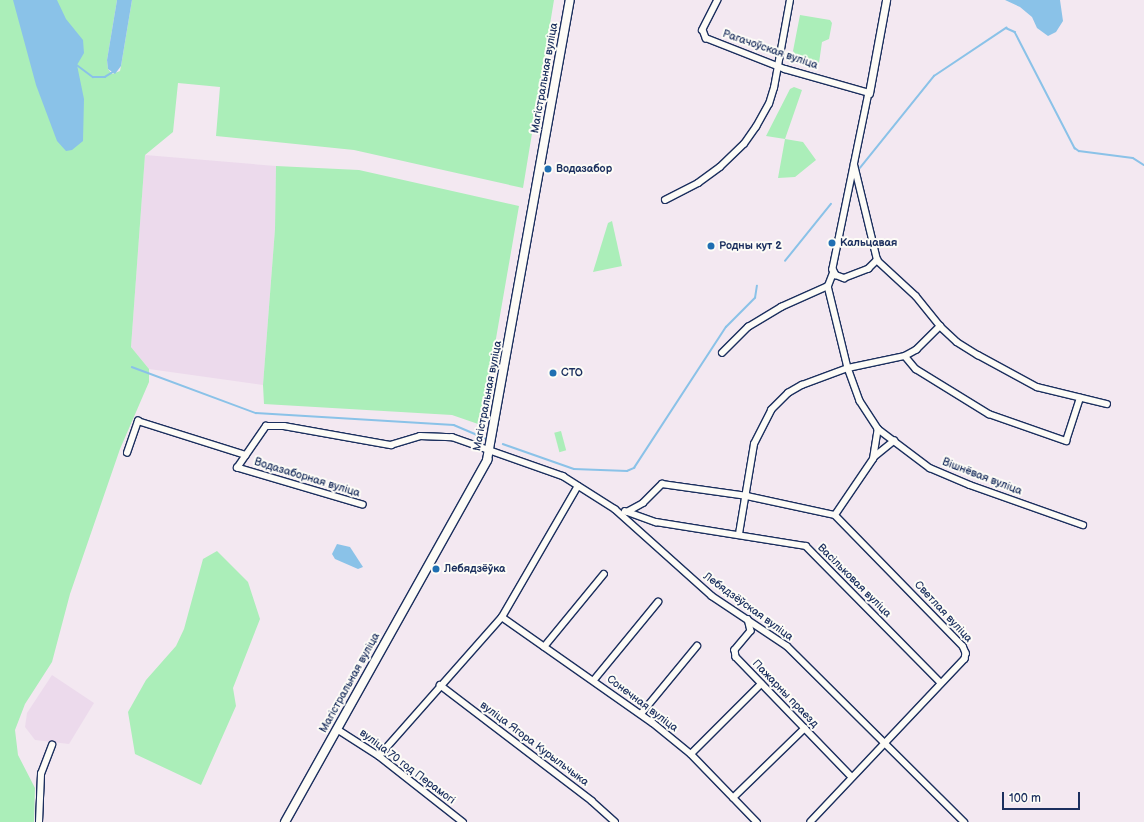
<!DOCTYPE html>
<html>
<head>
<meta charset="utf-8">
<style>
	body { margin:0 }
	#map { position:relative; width:1144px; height:822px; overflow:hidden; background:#f3e8f1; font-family:"Balsamiq Sans",sans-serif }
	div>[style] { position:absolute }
	.built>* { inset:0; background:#ecdaec }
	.green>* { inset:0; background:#abeeb9; transform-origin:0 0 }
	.water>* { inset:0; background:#8ac2e8 }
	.stream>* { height:1.5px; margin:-0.75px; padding:0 0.75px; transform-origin:0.75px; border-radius:0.75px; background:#8ac2e8 }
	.roads { filter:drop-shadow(1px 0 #1b2f5e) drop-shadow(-1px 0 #1b2f5e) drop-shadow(0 1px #1b2f5e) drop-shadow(0 -1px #1b2f5e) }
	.minor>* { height:5.5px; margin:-2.75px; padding:0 2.75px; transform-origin:2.75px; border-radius:2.75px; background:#fdfcf7 }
	.tertiary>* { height:7px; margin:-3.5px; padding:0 3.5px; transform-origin:3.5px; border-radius:3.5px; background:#fdfcf7 }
	.secondary>* { height:8px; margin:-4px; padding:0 4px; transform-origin:4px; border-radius:4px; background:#fdfcf7 }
	.dots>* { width:11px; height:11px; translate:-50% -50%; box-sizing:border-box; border:2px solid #fdfcf7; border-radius:50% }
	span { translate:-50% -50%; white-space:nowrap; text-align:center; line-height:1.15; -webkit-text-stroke:4px #fdfcf7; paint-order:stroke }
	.street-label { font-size:11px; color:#1b2f5e }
	.poi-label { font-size:11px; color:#1b2f5e; font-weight:700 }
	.left { translate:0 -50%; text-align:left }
	.scale { position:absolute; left:1002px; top:792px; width:78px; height:18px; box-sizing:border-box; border:2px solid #1b2f5e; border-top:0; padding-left:5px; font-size:12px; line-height:14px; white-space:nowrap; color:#1b2f5e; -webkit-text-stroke:3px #fdfcf7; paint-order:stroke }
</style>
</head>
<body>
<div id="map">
	<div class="built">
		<div style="clip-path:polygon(145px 155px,276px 166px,275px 229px,263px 385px,149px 369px,131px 347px)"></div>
		<div style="clip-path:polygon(52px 675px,94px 703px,69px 744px,35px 740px,25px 727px,27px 713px)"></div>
	</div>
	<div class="green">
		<div style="clip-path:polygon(0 0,117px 0,107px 60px,108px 69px,112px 74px,120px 71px,121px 66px,132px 0,554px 0,523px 188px,354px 150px,216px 136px,220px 87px,178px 83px,173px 132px,145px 155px,131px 347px,149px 369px,149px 382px,120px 449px,70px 594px,52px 662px,25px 704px,15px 730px,18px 755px,35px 788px,34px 822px,0 822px)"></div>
		<div style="clip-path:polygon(800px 15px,830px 20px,832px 23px,829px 39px,822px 42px,819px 63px,798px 58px,793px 51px)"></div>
		<div style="clip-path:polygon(794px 87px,802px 90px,785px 139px,803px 142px,816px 160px,795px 177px,778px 178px,785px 139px,766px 136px,790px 89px)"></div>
		<div style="clip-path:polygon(276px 166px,359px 170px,519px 206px,481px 425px,452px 415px,264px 404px,263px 385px,275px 229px)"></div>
		<div style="clip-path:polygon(612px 221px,622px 266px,593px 272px,608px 223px)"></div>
		<div style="left:561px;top:431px;width:20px;height:7px;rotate:75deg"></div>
		<div style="clip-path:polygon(217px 551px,248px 582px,260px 619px,233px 688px,236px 706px,201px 785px,135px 754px,128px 712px,146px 680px,176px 646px,184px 629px,203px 559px)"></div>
	</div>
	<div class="water">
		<div style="clip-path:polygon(13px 0,57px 0,66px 19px,83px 40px,84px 53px,77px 65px,84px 99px,83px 141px,72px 150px,66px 151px,57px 141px,36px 85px)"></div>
		<div style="clip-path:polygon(117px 0,132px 0,121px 66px,115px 74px,108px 69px,107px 60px)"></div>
		<div style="clip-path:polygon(1005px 0,1060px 0,1063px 21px,1056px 32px,1048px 36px,1037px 28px,1032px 17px,1020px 7px)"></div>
		<div style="clip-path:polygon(337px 544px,350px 547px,363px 567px,358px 569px,335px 559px,332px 554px)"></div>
	</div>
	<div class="stream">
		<div style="left:77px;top:65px;width:20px;rotate:37deg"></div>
		<div style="left:93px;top:77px;width:12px"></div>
		<div style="left:105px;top:77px;width:9px;rotate:-32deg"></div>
		<div style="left:860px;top:168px;width:118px;rotate:-51.2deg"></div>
		<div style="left:934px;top:76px;width:87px;rotate:-33.7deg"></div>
		<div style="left:1006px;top:28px;width:10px;rotate:24deg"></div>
		<div style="left:1015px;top:32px;width:131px;rotate:62.7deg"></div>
		<div style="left:1075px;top:148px;width:5px;rotate:37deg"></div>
		<div style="left:1079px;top:151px;width:54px;rotate:7.4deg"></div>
		<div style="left:1133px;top:158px;width:13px;rotate:32deg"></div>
		<div style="left:785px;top:261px;width:73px;rotate:-51.1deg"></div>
		<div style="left:132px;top:367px;width:132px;rotate:20.4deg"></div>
		<div style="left:256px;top:413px;width:198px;rotate:3.5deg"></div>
		<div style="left:454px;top:425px;width:34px;rotate:23deg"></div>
		<div style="left:503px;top:444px;width:75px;rotate:19.4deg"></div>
		<div style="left:574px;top:469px;width:53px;rotate:2.2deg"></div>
		<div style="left:627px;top:471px;width:8px;rotate:-23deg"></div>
		<div style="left:634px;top:468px;width:168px;rotate:-56.9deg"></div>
		<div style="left:726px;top:327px;width:41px;rotate:-45deg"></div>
		<div style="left:755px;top:298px;width:12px;rotate:-81deg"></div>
	</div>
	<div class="roads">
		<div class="minor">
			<div style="left:718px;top:0;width:34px;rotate:117deg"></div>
			<div style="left:703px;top:30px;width:9px;rotate:69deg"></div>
			<div style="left:706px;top:38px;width:85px;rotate:21.4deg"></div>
			<div style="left:785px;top:69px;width:87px;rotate:15.9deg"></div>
			<div style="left:869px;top:93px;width:180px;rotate:101.6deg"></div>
			<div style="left:833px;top:269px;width:7px;rotate:63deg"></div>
			<div style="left:836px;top:275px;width:9px;rotate:21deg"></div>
			<div style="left:844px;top:278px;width:26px;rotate:-21deg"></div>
			<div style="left:868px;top:269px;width:13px;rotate:-45deg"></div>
			<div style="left:877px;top:260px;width:98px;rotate:-103.6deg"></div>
			<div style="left:665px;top:200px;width:37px;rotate:-27deg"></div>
			<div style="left:698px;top:183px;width:27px;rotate:-36deg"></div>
			<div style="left:720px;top:167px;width:33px;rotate:-44deg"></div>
			<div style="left:744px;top:144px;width:21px;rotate:-55deg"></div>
			<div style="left:756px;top:127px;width:26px;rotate:-61deg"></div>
			<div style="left:769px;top:104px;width:17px;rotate:-73deg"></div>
			<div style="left:774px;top:88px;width:89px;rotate:-79.7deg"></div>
			<div style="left:877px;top:260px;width:53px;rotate:42.7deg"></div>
			<div style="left:916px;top:296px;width:38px;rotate:51deg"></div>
			<div style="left:940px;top:326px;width:23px;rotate:43deg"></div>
			<div style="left:957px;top:342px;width:25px;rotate:32deg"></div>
			<div style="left:978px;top:355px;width:67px;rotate:28.5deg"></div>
			<div style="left:1037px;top:387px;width:72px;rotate:13.7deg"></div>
			<div style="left:828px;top:286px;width:84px;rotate:76.3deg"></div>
			<div style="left:848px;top:368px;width:35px;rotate:70deg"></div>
			<div style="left:860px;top:401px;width:33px;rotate:57deg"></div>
			<div style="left:878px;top:429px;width:65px;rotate:36.9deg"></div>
			<div style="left:930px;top:468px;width:43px;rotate:23deg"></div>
			<div style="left:970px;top:485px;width:120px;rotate:19.5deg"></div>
			<div style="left:828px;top:286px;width:14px;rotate:-69deg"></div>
			<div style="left:722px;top:353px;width:37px;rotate:-45deg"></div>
			<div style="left:748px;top:327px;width:39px;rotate:-31deg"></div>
			<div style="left:781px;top:307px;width:51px;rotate:-24.1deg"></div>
			<div style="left:905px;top:356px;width:17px;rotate:50deg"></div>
			<div style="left:916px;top:369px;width:86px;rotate:31.7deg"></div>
			<div style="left:989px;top:414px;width:82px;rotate:19.3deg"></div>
			<div style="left:1066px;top:441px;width:45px;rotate:-72deg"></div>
			<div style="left:127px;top:453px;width:34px;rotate:-71deg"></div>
			<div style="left:138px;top:421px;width:113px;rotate:17.5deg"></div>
			<div style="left:874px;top:457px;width:26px;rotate:-39deg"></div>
			<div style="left:363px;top:505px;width:131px;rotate:-163.6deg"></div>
			<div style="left:237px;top:468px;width:51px;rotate:-55.4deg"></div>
			<div style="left:266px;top:426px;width:18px"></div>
			<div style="left:284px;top:426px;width:109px;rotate:10.1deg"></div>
			<div style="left:391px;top:445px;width:30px;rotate:-17deg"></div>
			<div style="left:420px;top:436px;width:32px;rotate:2deg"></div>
			<div style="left:452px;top:437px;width:118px;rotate:19.4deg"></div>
			<div style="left:563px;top:476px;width:62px;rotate:32.4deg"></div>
			<div style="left:615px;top:509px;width:130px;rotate:41.9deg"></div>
			<div style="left:712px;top:596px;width:90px;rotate:33.7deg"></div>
			<div style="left:787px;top:646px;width:250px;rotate:44.8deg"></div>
			<div style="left:625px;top:511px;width:33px;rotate:20deg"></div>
			<div style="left:656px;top:522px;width:152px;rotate:9.1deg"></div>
			<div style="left:806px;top:546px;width:192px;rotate:45.4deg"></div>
			<div style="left:627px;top:512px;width:18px;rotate:-29deg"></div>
			<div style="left:643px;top:503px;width:27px;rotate:-45deg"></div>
			<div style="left:662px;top:484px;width:86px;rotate:8deg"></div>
			<div style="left:747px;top:496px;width:90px;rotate:12.2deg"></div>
			<div style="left:835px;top:515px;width:183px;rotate:45.7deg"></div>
			<div style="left:963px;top:646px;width:8px;rotate:67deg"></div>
			<div style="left:966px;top:653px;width:6px;rotate:99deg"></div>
			<div style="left:965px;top:659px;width:224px;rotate:133.4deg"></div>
			<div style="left:835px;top:515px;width:68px;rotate:-55.8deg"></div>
			<div style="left:873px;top:459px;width:30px;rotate:-81deg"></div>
			<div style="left:739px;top:534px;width:91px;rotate:-80.5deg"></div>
			<div style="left:754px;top:444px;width:38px;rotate:-63deg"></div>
			<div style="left:771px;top:410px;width:24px;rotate:-45deg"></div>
			<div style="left:788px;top:393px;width:16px;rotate:-30deg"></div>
			<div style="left:802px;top:385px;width:49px;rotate:-20.3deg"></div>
			<div style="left:848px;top:368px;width:58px;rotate:-11.9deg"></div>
			<div style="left:905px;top:356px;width:13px;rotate:-29deg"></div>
			<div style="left:916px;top:350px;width:34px;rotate:-45deg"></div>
			<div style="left:502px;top:617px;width:184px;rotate:35.1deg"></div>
			<div style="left:653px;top:723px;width:49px;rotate:39.2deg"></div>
			<div style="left:691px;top:754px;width:95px;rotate:45.9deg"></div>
			<div style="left:748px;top:619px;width:12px;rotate:76deg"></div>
			<div style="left:751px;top:631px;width:25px;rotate:130deg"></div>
			<div style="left:735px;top:650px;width:7px;rotate:82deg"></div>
			<div style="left:736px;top:657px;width:167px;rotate:46deg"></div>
			<div style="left:544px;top:647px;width:94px;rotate:-50.6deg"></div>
			<div style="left:594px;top:680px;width:101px;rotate:-50.6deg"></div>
			<div style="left:440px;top:685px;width:191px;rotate:37.3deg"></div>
			<div style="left:592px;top:801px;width:31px;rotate:42deg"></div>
			<div style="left:641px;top:714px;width:88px;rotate:-50.5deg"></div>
			<div style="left:337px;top:729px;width:50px;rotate:32.7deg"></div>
			<div style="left:379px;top:756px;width:107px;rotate:38.2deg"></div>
			<div style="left:691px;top:754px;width:99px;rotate:-45deg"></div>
			<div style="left:379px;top:756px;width:186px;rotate:-48.5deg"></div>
			<div style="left:502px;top:617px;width:151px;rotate:-59.9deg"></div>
			<div style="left:733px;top:798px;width:100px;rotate:-44.2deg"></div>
			<div style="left:39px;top:822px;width:48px;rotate:-87.6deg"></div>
			<div style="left:41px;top:774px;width:31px;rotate:-69deg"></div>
		</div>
		<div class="tertiary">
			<div style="left:869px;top:93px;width:95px;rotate:-79.6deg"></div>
		</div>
		<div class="secondary">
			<div style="left:285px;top:822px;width:415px;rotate:-60.8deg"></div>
			<div style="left:487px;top:460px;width:467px;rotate:-79.8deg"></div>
		</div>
	</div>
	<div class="dots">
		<div style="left:548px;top:169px;background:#1f6fb2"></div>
		<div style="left:832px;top:243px;background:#1f6fb2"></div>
		<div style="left:711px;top:246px;background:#1f6fb2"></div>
		<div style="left:553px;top:373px;background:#1f6fb2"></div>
		<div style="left:436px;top:569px;background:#1f6fb2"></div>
	</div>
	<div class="street-label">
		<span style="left:770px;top:50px;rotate:19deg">Рагачоўская вуліца</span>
		<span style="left:545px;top:78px;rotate:-80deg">Магістральная вуліца</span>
		<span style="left:488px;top:396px;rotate:-79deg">Магістральная вуліца</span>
		<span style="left:982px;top:477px;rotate:21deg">Вішнёвая вуліца</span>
		<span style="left:307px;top:478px;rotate:17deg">Водазаборная вуліца</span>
		<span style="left:854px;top:581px;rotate:45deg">Васільковая вуліца</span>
		<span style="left:748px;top:607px;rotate:36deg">Лебядзёўская вуліца</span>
		<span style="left:943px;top:612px;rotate:47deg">Светлая вуліца</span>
		<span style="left:350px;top:683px;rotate:-61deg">Магістральная вуліца</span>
		<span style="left:785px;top:694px;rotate:46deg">Пажарны праезд</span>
		<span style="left:642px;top:704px;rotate:37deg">Сонечная вуліца</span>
		<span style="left:534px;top:744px;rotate:37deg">вуліца Ягора Курыльчыка</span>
		<span style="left:407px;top:767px;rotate:37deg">вуліца 70 год Перамогі</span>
	</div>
	<div class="poi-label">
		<span class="left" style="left:556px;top:169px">Водазабор</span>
		<span class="left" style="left:840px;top:243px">Кальцавая</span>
		<span class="left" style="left:719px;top:246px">Родны кут 2</span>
		<span class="left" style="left:561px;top:373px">СТО</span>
		<span class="left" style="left:444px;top:569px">Лебядзёўка</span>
	</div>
	<div class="scale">100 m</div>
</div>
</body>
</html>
